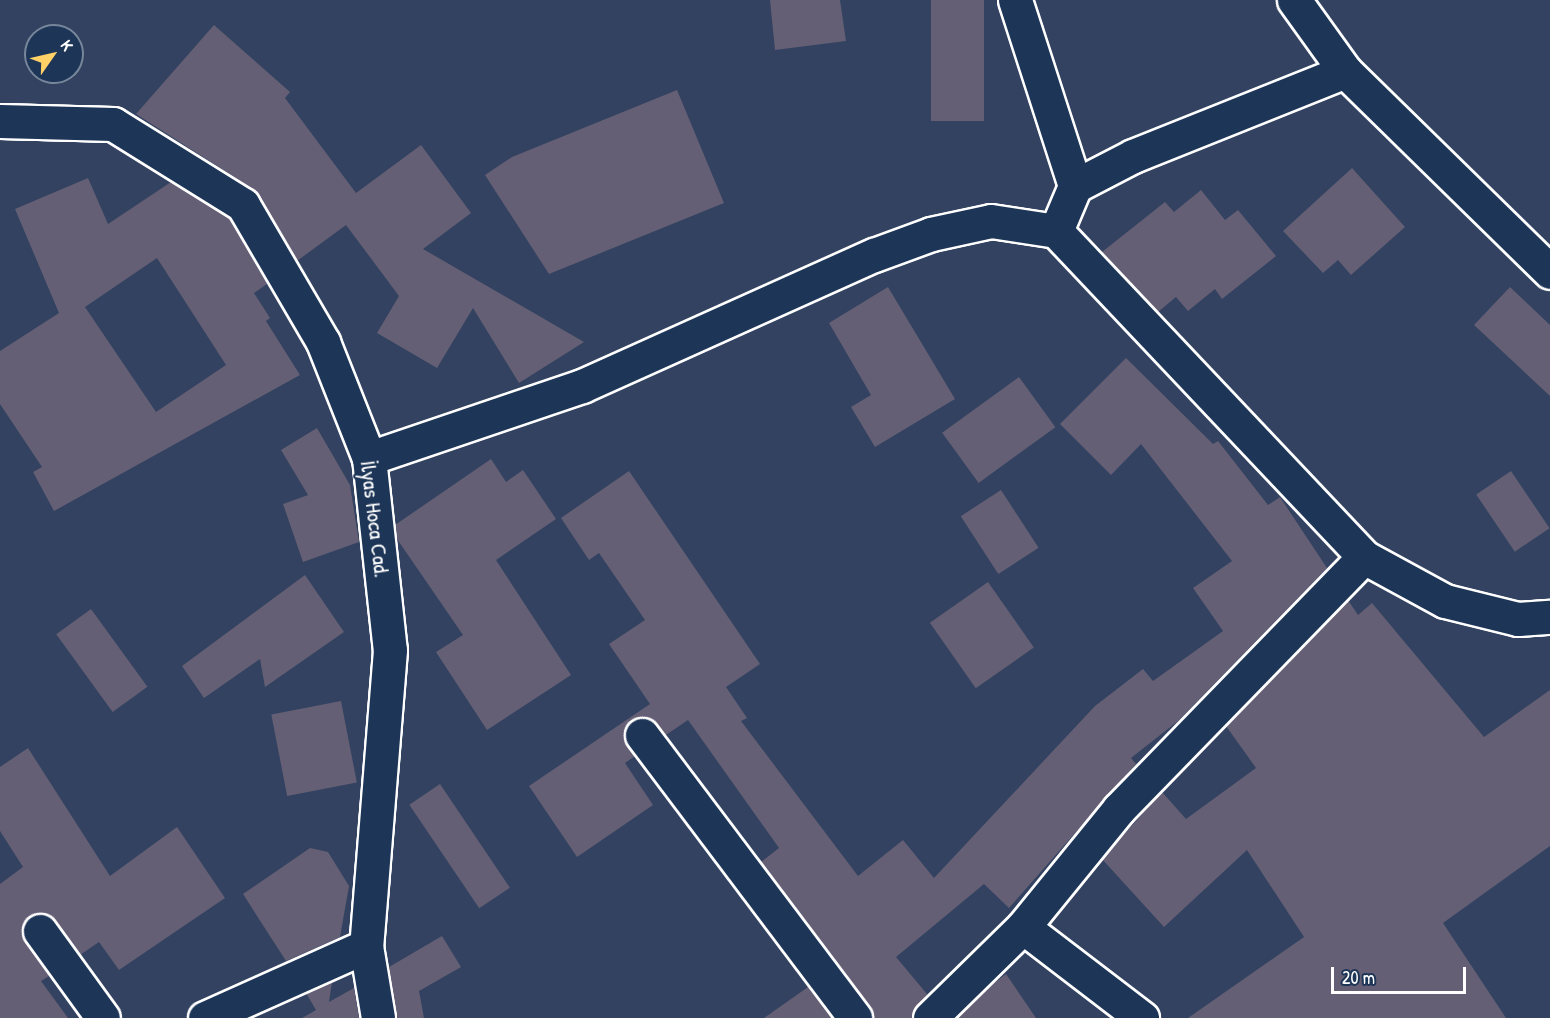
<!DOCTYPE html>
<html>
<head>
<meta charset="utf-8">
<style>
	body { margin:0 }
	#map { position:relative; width:1550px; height:1018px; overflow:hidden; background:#324260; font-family:"Patrick Hand",sans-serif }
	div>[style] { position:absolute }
	.building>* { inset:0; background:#645f74; transform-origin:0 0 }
	.roads { filter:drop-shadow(2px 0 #fff) drop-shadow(-2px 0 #fff) drop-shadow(0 2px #fff) drop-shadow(0 -2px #fff) }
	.minor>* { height:33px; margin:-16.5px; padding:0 16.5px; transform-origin:16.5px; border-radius:16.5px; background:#1d3557 }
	span { translate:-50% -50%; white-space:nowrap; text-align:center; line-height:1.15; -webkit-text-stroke:4.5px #1d3557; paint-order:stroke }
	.street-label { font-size:22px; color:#fff }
	.north { position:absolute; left:24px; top:24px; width:60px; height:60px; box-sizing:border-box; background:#1d3557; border:2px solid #77869a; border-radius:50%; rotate:56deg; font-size:16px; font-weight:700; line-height:24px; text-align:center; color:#fff }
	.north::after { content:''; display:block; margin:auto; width:21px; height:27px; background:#ffd166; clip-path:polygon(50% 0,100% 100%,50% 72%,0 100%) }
	.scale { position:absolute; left:1331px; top:967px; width:135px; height:27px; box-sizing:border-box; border:3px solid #fff; border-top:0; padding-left:8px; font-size:18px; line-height:21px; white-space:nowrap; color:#fff; -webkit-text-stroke:4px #1d3557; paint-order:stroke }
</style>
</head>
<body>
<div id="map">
	<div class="building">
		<div style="clip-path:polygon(770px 0,840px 0,846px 41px,775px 50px)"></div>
		<div style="left:931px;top:0;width:53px;height:121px"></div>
		<div style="clip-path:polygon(214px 25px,290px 92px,285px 98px,356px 193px,421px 145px,471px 213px,423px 249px,584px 342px,519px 383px,473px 308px,437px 368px,377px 333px,399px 296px,346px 225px,297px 261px,253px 189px,136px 114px)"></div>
		<div style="clip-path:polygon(677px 90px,724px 203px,549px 274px,485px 175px,512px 157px)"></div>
		<div style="clip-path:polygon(1352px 168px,1405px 227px,1351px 275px,1338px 260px,1323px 273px,1283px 231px)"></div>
		<div style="clip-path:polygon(evenodd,88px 178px,108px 224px,171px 182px,229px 218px,267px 284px,254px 293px,270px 318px,266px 321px,300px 375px,54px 511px,33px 472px,42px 467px,0 404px,0 351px,59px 313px,15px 209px,88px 178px,157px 258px,226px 365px,156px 412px,85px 307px,157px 258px)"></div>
		<div style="clip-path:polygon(1201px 190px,1225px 220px,1238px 210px,1276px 256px,1222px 299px,1215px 289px,1188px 311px,1176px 297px,1158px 312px,1102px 252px,1165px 202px,1174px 212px)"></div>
		<div style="clip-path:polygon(888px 287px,955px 399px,875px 447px,851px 407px,871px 395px,829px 323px)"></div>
		<div style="clip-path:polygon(1510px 287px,1550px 325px,1550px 396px,1474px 325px)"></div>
		<div style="clip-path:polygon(1126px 358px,1213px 444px,1218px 441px,1268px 505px,1280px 497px,1327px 568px,1178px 721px,1131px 758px,1136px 764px,1009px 908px,984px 884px,896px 957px,927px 994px,912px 1018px,873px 1018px,761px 862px,779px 848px,688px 720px,666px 735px,649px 718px,630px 720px,624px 738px,635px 756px,625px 763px,653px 805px,577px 857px,529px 786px,650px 704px,609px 644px,645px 620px,599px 553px,589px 560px,561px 518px,629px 471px,760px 664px,726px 687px,747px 718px,741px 721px,858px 876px,903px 840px,934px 878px,1095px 706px,1143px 669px,1153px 681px,1223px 631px,1193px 588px,1232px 561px,1141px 444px,1111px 475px,1060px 424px)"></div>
		<div style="left:1019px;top:377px;width:62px;height:95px;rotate:54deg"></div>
		<div style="clip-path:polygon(317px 428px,350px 485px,359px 542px,303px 562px,283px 504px,308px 495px,281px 450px)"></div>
		<div style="clip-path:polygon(491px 459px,506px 482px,523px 470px,556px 519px,496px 560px,571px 675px,487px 730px,436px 652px,463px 635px,397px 539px,395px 525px)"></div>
		<div style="left:1511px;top:471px;width:69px;height:42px;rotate:56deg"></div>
		<div style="left:1001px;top:490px;width:69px;height:48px;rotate:57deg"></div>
		<div style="clip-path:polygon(305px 575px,344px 632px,265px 687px,260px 659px,204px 698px,182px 666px)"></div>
		<div style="left:988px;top:582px;width:80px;height:71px;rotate:55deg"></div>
		<div style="clip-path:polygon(1348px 600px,1358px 615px,1372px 603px,1484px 737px,1550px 690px,1550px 846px,1443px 923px,1506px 1018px,1188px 1018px,1304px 937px,1247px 850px,1164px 927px,1102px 859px,1162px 792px,1186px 819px,1256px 768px,1226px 726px)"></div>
		<div style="left:91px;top:609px;width:96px;height:43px;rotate:54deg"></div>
		<div style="left:341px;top:701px;width:83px;height:71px;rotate:79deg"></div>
		<div style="clip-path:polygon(28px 748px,110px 876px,177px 827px,225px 898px,119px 970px,99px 942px,80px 955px,48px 914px,29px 916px,21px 932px,25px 941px,49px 976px,41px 981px,68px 1018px,0 1018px,0 884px,23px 867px,0 831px,0 767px)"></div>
		<div style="left:440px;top:784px;width:125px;height:37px;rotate:56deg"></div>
		<div style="clip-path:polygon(310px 848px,328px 852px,349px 886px,340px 937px,286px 961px,243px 894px)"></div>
		<div style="clip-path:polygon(442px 936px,461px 967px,419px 991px,424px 1018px,396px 1018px,389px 967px)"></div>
		<div style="clip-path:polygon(1006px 974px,1036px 1018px,957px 1018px,990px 986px)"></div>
		<div style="clip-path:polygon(332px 982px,329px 1002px,354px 988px,359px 1018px,302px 1018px,316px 1010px,306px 993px)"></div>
		<div style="clip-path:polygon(808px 987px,832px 1018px,764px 1018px)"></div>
	</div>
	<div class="roads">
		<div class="minor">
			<div style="left:1015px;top:0;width:195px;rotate:72.1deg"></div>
			<div style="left:1294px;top:0;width:87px;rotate:54.3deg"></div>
			<div style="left:1345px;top:71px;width:287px;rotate:44.4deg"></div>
			<div style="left:0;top:121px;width:113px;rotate:1.5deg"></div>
			<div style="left:113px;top:124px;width:153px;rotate:31.9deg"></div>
			<div style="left:243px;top:205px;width:159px;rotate:59.7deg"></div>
			<div style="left:323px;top:342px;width:125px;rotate:68.4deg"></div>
			<div style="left:369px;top:458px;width:193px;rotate:83.8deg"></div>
			<div style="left:390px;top:650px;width:297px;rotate:94.6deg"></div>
			<div style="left:366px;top:946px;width:73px;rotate:80.5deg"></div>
			<div style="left:1056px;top:231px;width:49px;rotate:-67.1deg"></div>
			<div style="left:1075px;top:186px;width:65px;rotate:-27.3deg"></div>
			<div style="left:1133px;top:156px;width:228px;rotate:-21.8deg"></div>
			<div style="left:369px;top:458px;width:225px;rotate:-18.7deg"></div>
			<div style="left:582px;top:386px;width:320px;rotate:-24.2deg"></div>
			<div style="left:874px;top:255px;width:61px;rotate:-20.2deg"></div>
			<div style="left:931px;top:234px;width:61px;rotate:-12.2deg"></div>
			<div style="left:991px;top:221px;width:66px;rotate:8.7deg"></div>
			<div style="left:1056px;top:231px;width:448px;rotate:46.6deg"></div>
			<div style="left:1364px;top:557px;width:92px;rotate:28.5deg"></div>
			<div style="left:1445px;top:601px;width:75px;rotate:13.9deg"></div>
			<div style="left:1518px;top:619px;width:32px;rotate:-4deg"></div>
			<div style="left:642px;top:735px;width:354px;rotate:53deg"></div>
			<div style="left:1023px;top:927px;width:150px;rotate:37.4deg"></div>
			<div style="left:40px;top:931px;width:107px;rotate:54.1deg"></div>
			<div style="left:205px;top:1018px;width:176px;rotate:-24.1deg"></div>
			<div style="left:930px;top:1018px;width:130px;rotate:-44.4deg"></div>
			<div style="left:1023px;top:927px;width:152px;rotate:-50.9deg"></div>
			<div style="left:1119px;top:809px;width:351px;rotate:-45.8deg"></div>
		</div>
	</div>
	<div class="street-label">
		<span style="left:375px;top:519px;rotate:83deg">İlyas Hoca Cad.</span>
	</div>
	<div class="north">K</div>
	<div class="scale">20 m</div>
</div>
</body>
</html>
